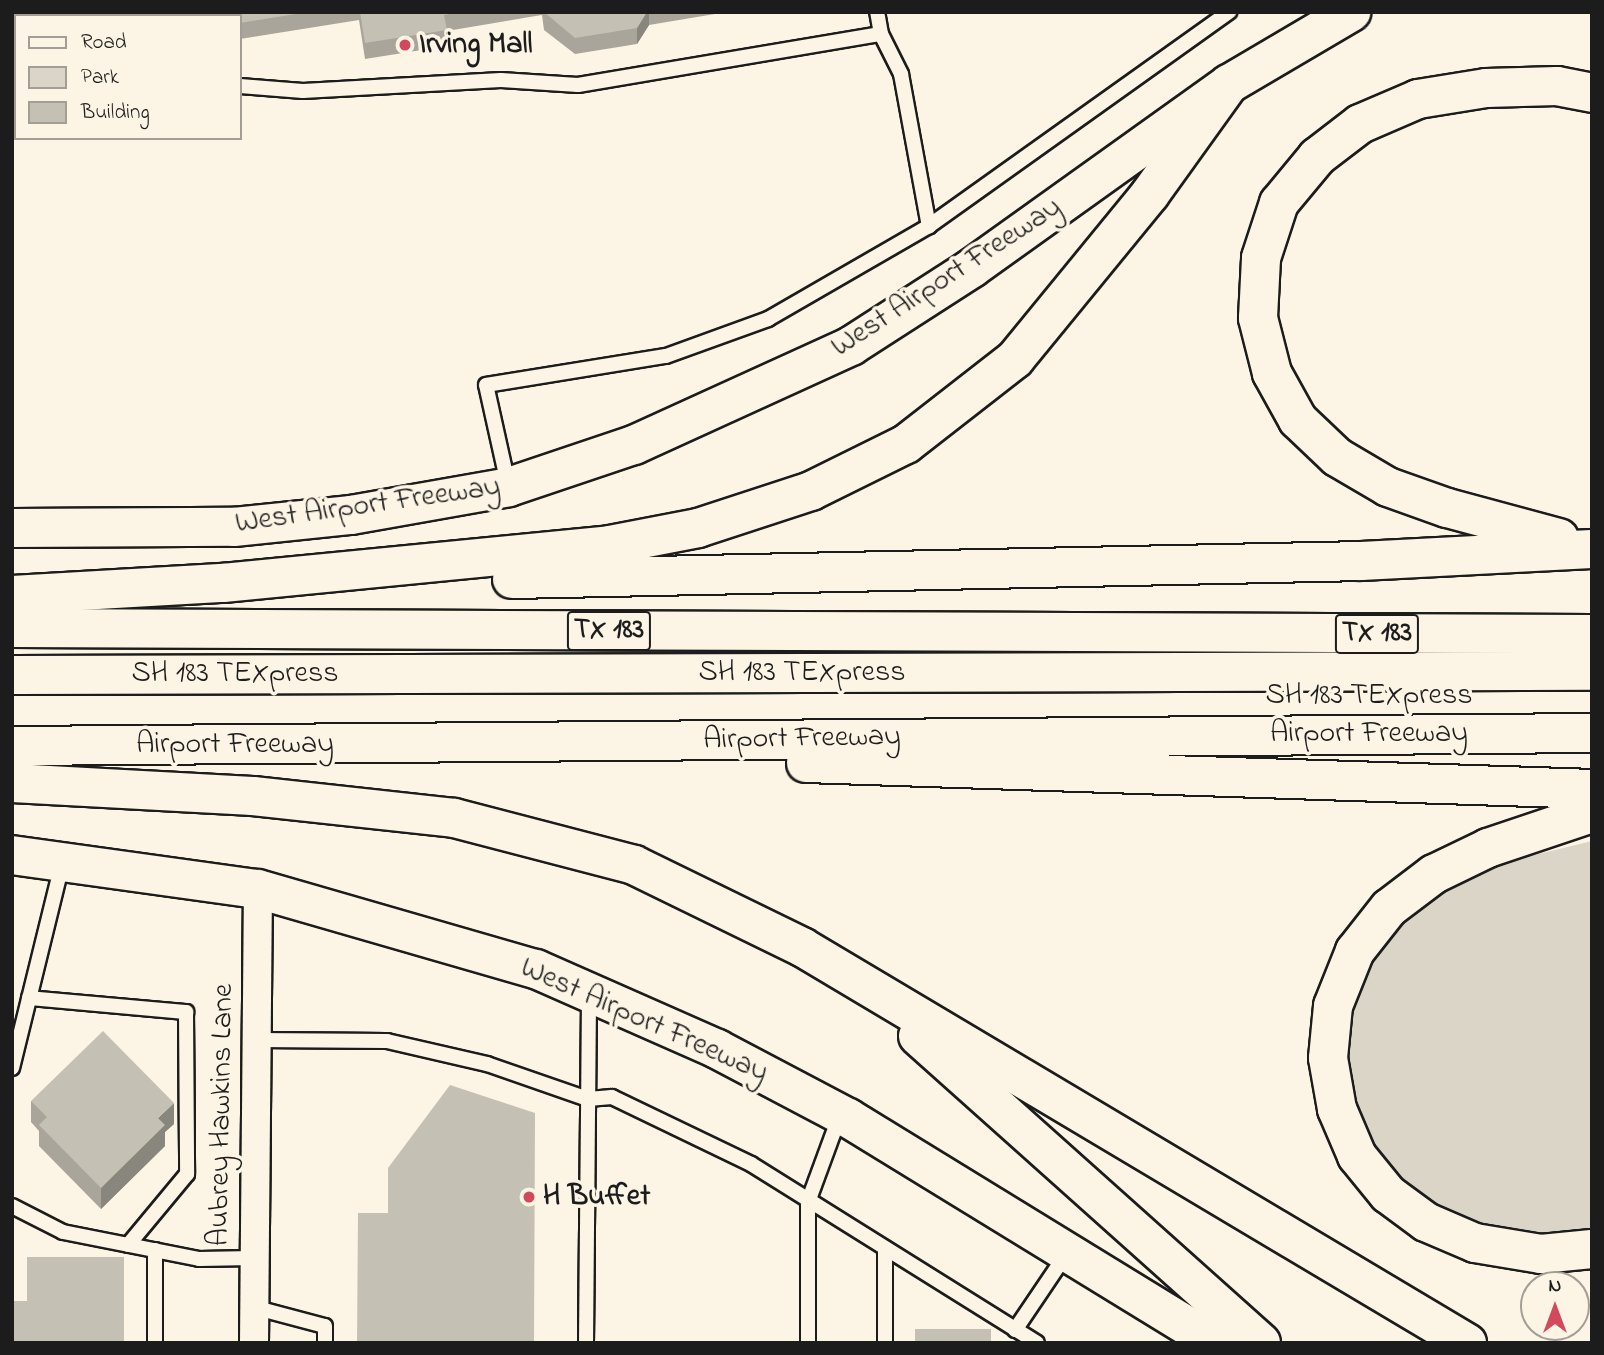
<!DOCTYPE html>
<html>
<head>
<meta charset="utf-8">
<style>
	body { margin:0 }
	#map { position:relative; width:1604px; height:1355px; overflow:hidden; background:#fcf5e5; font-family:"Indie Flower",sans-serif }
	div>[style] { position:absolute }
	.green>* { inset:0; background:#dbd5c8 }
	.roads { filter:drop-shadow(2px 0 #1c1c1c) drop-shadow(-2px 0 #1c1c1c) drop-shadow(0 2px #1c1c1c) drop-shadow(0 -2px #1c1c1c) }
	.lane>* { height:14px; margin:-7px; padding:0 7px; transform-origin:7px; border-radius:7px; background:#fcf5e5 }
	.street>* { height:28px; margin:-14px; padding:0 14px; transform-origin:14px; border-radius:14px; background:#fcf5e5 }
	.secondary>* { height:38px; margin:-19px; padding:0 19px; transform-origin:19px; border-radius:19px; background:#fcf5e5 }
	.highway>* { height:38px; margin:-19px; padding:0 19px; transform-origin:19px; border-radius:19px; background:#fcf5e5 }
	.wall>* { inset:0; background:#a9a59a }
	.shaded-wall>* { inset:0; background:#89867d }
	.building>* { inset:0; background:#c4c0b3; transform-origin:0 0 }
	.dots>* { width:19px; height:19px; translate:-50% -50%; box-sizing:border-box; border:4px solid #fcf5e5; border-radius:50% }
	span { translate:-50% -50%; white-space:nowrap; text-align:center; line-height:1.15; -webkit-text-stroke:7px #fcf5e5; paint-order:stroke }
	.shield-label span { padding:2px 5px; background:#fcf5e5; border:2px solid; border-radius:5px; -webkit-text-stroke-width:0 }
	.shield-label { font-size:28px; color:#1c1c1c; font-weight:700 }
	.poi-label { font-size:30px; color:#1c1c1c; font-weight:700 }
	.left { translate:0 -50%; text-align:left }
	.street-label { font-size:30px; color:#1c1c1c }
	.frame { position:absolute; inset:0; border:14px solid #1c1c1c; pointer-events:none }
	.legend { position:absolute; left:14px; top:14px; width:228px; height:126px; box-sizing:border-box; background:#fcf5e5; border:2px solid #a29e95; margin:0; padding:9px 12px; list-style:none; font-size:21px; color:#1c1c1c }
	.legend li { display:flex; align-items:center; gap:14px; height:35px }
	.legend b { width:35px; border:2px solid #a29e95 }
	.north { position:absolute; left:1520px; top:1271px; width:70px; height:70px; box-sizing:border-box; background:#fcf5e5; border:2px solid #a29e95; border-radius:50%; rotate:0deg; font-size:19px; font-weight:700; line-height:28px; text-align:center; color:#1c1c1c }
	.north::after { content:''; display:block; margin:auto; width:24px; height:32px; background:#d1495b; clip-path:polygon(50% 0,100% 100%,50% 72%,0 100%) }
</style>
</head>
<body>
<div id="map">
	<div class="green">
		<div style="clip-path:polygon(1592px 841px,1592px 1231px,1555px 1236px,1478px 1226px,1415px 1193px,1372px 1148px,1347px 1069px,1345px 1024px,1365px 969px,1395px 931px,1452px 888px,1510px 861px)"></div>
	</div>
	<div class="roads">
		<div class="lane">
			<div style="left:881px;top:34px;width:45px;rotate:63.4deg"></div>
			<div style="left:901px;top:74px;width:155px;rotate:79.6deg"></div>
			<div style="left:240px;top:86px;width:63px;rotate:4.5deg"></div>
			<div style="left:303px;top:91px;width:198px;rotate:-3.2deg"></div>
			<div style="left:501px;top:80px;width:77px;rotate:3.7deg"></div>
			<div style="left:578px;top:85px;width:307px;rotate:-9.6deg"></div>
			<div style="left:881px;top:34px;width:22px;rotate:-100deg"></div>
			<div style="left:12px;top:121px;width:4px;rotate:-14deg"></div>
			<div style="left:508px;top:484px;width:101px;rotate:-102.5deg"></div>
			<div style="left:486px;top:385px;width:182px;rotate:-9.2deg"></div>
			<div style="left:666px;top:356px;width:109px;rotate:-19.9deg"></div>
			<div style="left:768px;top:319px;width:186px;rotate:-30deg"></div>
			<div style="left:929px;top:226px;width:369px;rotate:-35.5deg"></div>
			<div style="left:29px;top:998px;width:158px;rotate:5.1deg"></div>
			<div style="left:186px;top:1012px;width:162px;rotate:89.6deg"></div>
			<div style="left:187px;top:1174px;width:92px;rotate:129.7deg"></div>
			<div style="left:257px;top:1040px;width:130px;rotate:0.4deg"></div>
			<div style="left:387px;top:1041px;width:103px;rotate:13deg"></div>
			<div style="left:487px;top:1064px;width:107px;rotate:19.1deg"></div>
			<div style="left:588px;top:1099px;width:24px;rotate:-5deg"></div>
			<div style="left:612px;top:1097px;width:154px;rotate:25.7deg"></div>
			<div style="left:751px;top:1164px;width:337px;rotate:32deg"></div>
			<div style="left:12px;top:1068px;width:210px;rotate:-76.2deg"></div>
			<div style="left:12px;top:1206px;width:57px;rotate:27deg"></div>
			<div style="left:63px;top:1232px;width:139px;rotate:11.2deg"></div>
			<div style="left:199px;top:1259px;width:54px;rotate:-1.1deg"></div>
			<div style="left:885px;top:1251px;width:92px;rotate:90deg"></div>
			<div style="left:253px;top:1307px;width:74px;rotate:14.8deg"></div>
			<div style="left:325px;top:1326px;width:17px;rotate:90deg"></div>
			<div style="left:1015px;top:1330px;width:93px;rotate:-56deg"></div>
			<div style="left:155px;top:1343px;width:93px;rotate:-90deg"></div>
			<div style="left:586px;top:1343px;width:349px;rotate:-89.5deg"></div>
			<div style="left:808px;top:1343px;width:141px;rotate:-90deg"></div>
			<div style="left:808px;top:1202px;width:93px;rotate:-69.8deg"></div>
		</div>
		<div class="street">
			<div style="left:254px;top:1343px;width:454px;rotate:-89.5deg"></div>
		</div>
		<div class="secondary">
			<div style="left:12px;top:528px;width:222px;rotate:-0.3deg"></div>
			<div style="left:234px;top:527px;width:118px;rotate:-5.9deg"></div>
			<div style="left:351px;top:515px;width:160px;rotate:-10deg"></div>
			<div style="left:509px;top:487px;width:132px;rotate:-18.6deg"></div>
			<div style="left:634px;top:445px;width:239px;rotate:-24.5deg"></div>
			<div style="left:851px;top:346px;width:144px;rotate:-32.8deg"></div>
			<div style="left:972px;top:268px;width:316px;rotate:-35.6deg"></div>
			<div style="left:1229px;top:84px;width:142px;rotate:-30.5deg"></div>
			<div style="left:12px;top:855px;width:248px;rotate:7.9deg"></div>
			<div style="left:258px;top:889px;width:289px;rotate:16.1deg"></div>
			<div style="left:536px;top:969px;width:198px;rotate:23.8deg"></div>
			<div style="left:717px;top:1049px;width:148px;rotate:27.8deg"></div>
			<div style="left:848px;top:1118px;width:430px;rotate:31.5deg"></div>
		</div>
		<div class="highway">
			<div style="left:1559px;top:538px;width:116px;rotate:-165deg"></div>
			<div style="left:1447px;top:508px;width:63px;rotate:-160.4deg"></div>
			<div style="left:1388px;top:487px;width:59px;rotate:-149.5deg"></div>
			<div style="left:1337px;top:457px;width:54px;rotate:-136.5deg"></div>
			<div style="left:1298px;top:420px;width:54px;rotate:-119deg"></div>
			<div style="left:1272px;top:373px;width:57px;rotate:-104.3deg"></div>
			<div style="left:1258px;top:318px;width:60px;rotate:-87.1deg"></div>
			<div style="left:1261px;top:258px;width:58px;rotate:-71.9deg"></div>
			<div style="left:1279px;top:203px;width:60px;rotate:-50.4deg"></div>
			<div style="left:1317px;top:157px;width:54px;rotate:-37.5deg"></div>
			<div style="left:1360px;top:124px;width:63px;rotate:-23.3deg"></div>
			<div style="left:1418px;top:99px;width:69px;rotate:-9.2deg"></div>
			<div style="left:1486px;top:88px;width:71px;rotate:-1.6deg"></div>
			<div style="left:1557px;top:86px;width:36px;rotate:11deg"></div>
			<div style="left:512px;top:579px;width:849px;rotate:-1.21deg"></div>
			<div style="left:1361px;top:561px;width:231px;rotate:-3deg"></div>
			<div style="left:12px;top:595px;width:211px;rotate:-3.3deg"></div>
			<div style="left:223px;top:583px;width:389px;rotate:-5.6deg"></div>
			<div style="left:610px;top:545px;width:90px;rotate:-10.9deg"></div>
			<div style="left:698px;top:528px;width:119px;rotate:-18.1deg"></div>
			<div style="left:811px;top:491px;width:106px;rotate:-26.3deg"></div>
			<div style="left:906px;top:444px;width:138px;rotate:-37.9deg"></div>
			<div style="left:1015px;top:359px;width:213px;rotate:-50.7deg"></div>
			<div style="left:1150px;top:194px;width:135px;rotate:-54.3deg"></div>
			<div style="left:12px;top:628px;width:1580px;rotate:0.22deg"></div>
			<div style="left:12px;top:675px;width:1580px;rotate:-0.15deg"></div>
			<div style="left:12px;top:746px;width:1580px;rotate:-0.47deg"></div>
			<div style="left:806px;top:763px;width:786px;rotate:1.89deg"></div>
			<div style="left:12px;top:783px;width:241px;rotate:3.1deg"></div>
			<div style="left:253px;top:796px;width:202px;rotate:6.2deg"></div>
			<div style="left:454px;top:818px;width:186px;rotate:14.6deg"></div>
			<div style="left:634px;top:865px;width:187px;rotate:26deg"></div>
			<div style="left:802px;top:947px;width:774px;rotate:30.77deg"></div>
			<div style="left:1592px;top:813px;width:110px;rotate:161.4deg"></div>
			<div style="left:1488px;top:848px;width:60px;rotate:154.3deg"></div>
			<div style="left:1434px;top:874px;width:56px;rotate:142.9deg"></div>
			<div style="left:1389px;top:908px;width:55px;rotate:128.3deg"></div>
			<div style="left:1355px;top:951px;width:59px;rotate:111.8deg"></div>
			<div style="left:1333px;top:1006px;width:52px;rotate:95.5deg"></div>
			<div style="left:1328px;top:1058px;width:52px;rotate:80deg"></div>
			<div style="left:1337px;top:1109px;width:51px;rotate:66.9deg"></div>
			<div style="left:1357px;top:1156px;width:49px;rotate:50.8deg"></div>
			<div style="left:1388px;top:1194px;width:47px;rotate:36.4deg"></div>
			<div style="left:1426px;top:1222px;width:53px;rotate:23.2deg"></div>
			<div style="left:1475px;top:1243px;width:67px;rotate:9.5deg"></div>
			<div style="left:1541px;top:1254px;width:51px;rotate:-5.6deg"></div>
			<div style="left:918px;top:1036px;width:460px;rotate:41.8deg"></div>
		</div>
	</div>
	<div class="wall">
		<div style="clip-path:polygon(12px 12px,727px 12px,649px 25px,637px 44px,575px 54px,544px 30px,542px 15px,447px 31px,447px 46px,365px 59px,359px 20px,240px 39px,240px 16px,16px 16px,16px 76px,12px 76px)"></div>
		<div style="clip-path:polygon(31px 1101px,174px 1124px,165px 1132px,165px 1146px,101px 1209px,39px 1146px,39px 1131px,31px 1122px)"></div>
	</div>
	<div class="shaded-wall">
		<div style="clip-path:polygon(647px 12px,649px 12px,649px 25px,637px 44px,637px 28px)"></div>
		<div style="clip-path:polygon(174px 1103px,174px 1124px,165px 1132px,165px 1146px,101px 1209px,101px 1188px,158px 1118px)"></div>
	</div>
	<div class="building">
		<div style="clip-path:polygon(12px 12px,308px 12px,240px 23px,240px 16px,16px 16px,16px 60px,12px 60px)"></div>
		<div style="clip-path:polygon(360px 12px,460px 12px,444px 15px,447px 30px,365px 43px)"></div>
		<div style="clip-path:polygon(544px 12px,647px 12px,637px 28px,575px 38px)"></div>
		<div style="clip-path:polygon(103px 1031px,174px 1103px,158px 1118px,165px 1125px,101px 1188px,39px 1125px,47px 1117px,31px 1101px)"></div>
		<div style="clip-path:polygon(450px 1085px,535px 1113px,534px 1343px,357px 1343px,358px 1213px,388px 1213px,388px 1168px)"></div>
		<div style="clip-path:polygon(27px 1257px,124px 1257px,124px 1343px,12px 1343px,12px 1301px,27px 1301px)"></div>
		<div style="left:915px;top:1329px;width:76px;height:14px"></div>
	</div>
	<div class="dots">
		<div style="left:405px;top:45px;background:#d1495b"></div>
		<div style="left:529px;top:1197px;background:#d1495b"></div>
	</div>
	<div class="shield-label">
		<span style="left:609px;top:631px">TX 183</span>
		<span style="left:1377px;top:634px">TX 183</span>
	</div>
	<div class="poi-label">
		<span class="left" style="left:419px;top:45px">Irving Mall</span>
		<span class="left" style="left:543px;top:1197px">H Buffet</span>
	</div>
	<div class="street-label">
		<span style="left:947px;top:278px;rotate:-33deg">West Airport Freeway</span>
		<span style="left:368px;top:506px;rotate:-8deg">West Airport Freeway</span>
		<span style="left:802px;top:673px">SH 183 TEXpress</span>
		<span style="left:235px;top:674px">SH 183 TEXpress</span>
		<span style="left:1369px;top:696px">SH 183 TEXpress</span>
		<span style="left:1369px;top:734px">Airport Freeway</span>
		<span style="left:802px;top:739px;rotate:-1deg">Airport Freeway</span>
		<span style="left:235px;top:745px">Airport Freeway</span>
		<span style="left:644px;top:1021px;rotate:24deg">West Airport Freeway</span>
		<span style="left:222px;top:1115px;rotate:-89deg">Aubrey Hawkins Lane</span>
	</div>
	<div class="frame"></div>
	<ul class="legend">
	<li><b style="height:9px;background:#fcf5e5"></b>Road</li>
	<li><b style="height:19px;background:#dbd5c8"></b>Park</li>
	<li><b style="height:19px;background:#c4c0b3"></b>Building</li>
	</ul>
	<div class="north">N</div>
</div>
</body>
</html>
